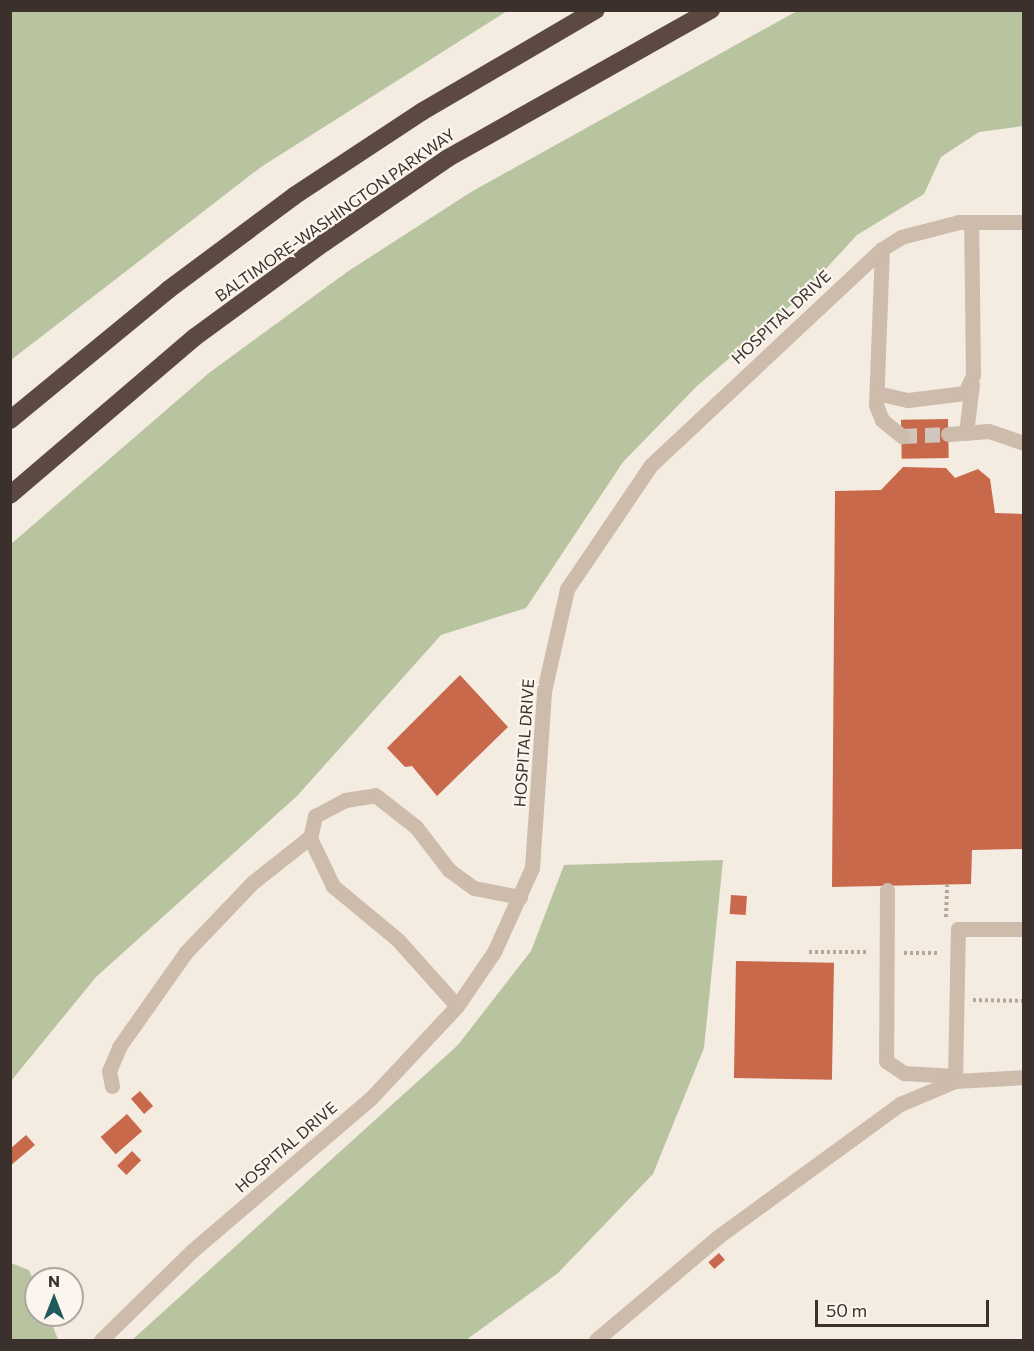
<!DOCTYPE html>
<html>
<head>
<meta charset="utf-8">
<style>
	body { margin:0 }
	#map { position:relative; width:1034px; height:1351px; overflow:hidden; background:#f4ebe1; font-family:Commissioner,sans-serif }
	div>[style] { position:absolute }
	.green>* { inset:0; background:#b8c4a0 }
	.building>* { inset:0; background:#c8694b; transform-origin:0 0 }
	.minor-tunnel>* { height:15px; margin-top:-7.5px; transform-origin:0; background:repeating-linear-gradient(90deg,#cfc6bd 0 15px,transparent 0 23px) }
	.path>* { height:4px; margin-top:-2px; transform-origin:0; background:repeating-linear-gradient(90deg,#b9a596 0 3px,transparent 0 6px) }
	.minor>* { height:15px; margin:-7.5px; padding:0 7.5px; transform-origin:7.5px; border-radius:7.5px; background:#cdbbac }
	.highway>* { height:18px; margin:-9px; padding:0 9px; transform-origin:9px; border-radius:9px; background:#5c4a42 }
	span { translate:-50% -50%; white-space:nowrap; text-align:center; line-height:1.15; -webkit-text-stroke:4.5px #fbf5ee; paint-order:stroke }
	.street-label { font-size:16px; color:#3b302b }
	.frame { position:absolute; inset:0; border:12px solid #3b302b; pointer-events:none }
	.north { position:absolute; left:24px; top:1267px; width:60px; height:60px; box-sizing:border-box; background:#fbf5ee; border:2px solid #aea6a0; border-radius:50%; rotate:0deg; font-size:16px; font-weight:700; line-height:24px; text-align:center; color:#3b302b }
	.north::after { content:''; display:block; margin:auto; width:21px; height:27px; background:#1f5a5e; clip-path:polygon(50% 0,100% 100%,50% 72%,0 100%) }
	.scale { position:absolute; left:815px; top:1300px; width:174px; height:27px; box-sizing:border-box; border:3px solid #3b302b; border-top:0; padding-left:8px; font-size:18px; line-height:21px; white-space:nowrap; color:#3b302b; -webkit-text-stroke:4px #fbf5ee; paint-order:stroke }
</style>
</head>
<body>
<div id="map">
	<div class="green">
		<div style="clip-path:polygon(11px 10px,507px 10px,507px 11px,261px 167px,11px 360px)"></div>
		<div style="clip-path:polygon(797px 11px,1023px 11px,1023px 126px,979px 132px,941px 157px,924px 194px,857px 235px,797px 300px,697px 386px,623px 462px,526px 608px,441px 635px,297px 796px,96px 977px,11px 1081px,11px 544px,209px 373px,347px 272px,471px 192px)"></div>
		<div style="clip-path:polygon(723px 860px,704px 1048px,653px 1174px,558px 1273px,466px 1340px,132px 1340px,458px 1045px,531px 951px,564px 865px)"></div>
		<div style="clip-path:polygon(11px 1263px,29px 1270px,36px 1287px,36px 1315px,48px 1315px,58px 1339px,11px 1340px)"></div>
	</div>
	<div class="building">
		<div style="left:948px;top:419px;width:39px;height:47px;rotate:89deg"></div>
		<div style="clip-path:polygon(903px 467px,946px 468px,955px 478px,978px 469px,990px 479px,995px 513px,1024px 514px,1024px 849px,972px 850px,971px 884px,832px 887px,835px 491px,881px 490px)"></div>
		<div style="clip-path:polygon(460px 675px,508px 727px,437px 796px,412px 766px,405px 767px,387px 748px)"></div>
		<div style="left:731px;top:895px;width:16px;height:19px;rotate:4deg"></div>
		<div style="left:736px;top:961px;width:98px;height:117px;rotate:1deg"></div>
		<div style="left:140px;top:1091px;width:20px;height:12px;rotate:49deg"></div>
		<div style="left:127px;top:1114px;width:23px;height:35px;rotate:49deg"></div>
		<div style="clip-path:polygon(26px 1135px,35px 1145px,10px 1166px,10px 1149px)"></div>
		<div style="left:132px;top:1151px;width:13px;height:21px;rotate:45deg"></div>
		<div style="left:719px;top:1253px;width:9px;height:14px;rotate:49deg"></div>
	</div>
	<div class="minor-tunnel">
		<div style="left:902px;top:436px;width:46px;rotate:-2.5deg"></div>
	</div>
	<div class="path">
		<div style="left:946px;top:917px;width:32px;rotate:-88deg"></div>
		<div style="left:809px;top:952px;width:60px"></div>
		<div style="left:904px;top:953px;width:34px"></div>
		<div style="left:973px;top:1000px;width:51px;rotate:1.1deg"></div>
	</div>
	<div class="minor">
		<div style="left:882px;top:249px;width:156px;rotate:92.2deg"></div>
		<div style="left:876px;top:405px;width:16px;rotate:68deg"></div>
		<div style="left:882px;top:420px;width:26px;rotate:39deg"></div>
		<div style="left:877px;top:393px;width:32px;rotate:13deg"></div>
		<div style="left:908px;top:400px;width:57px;rotate:-7deg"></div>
		<div style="left:965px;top:393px;width:20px;rotate:-66deg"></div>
		<div style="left:973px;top:375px;width:153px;rotate:-90.7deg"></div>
		<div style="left:966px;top:433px;width:49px;rotate:-83deg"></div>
		<div style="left:948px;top:434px;width:41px;rotate:-4.2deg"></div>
		<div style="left:989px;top:431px;width:37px;rotate:19deg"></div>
		<div style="left:887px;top:890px;width:171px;rotate:90.3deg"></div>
		<div style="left:886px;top:1061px;width:22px;rotate:34deg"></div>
		<div style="left:904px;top:1073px;width:51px;rotate:3.4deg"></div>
		<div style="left:457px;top:1006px;width:89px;rotate:-131.8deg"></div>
		<div style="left:398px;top:940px;width:85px;rotate:-140.3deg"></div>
		<div style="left:333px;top:886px;width:53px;rotate:-115.6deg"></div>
		<div style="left:310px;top:838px;width:23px;rotate:-77deg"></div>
		<div style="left:315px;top:816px;width:34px;rotate:-28deg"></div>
		<div style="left:345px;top:800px;width:30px;rotate:-9deg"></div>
		<div style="left:375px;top:795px;width:52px;rotate:38deg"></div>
		<div style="left:416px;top:827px;width:54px;rotate:52.5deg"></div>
		<div style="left:449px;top:870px;width:31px;rotate:36deg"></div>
		<div style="left:474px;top:888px;width:47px;rotate:11.1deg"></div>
		<div style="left:955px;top:1081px;width:152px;rotate:-88.9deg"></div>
		<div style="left:958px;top:929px;width:66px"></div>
		<div style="left:112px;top:1086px;width:15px;rotate:-101deg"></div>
		<div style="left:109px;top:1071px;width:26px;rotate:-67deg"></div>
		<div style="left:119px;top:1047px;width:116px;rotate:-54.8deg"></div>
		<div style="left:186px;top:952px;width:97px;rotate:-46.3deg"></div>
		<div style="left:253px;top:882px;width:73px;rotate:-38.3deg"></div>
		<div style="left:101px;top:1340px;width:129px;rotate:-44.4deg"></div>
		<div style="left:193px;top:1250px;width:234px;rotate:-40.5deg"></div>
		<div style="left:371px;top:1098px;width:126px;rotate:-46.9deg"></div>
		<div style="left:457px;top:1006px;width:65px;rotate:-55.6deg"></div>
		<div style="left:494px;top:952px;width:92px;rotate:-65.7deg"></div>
		<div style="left:532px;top:868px;width:177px;rotate:-86.1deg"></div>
		<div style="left:544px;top:691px;width:105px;rotate:-77.3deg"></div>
		<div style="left:567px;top:589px;width:150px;rotate:-55.9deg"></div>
		<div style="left:651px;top:465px;width:316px;rotate:-43.1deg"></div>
		<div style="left:882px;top:249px;width:22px;rotate:-32deg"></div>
		<div style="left:901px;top:237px;width:60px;rotate:-14.5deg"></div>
		<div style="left:959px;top:222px;width:65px"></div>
		<div style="left:596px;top:1340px;width:161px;rotate:-40.2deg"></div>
		<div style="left:719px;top:1236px;width:224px;rotate:-36.1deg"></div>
		<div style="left:900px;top:1104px;width:60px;rotate:-22.7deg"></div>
		<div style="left:955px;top:1081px;width:69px;rotate:-3.3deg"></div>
	</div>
	<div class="highway">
		<div style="left:10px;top:420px;width:205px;rotate:-39.4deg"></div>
		<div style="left:168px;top:290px;width:157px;rotate:-36.7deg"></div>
		<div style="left:294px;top:196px;width:154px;rotate:-33.4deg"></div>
		<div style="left:423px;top:111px;width:200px;rotate:-30.3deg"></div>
		<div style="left:10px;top:495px;width:243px;rotate:-40.5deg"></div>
		<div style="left:195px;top:337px;width:161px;rotate:-36.2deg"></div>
		<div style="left:325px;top:242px;width:149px;rotate:-34.3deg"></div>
		<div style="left:448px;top:158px;width:302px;rotate:-29.4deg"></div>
	</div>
	<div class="street-label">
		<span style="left:335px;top:215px;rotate:-35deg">BALTIMORE-WASHINGTON PARKWAY</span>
		<span style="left:781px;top:317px;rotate:-43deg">HOSPITAL DRIVE</span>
		<span style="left:524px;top:743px;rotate:-86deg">HOSPITAL DRIVE</span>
		<span style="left:286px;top:1147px;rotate:-41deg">HOSPITAL DRIVE</span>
	</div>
	<div class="frame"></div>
	<div class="north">N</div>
	<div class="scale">50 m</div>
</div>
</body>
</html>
